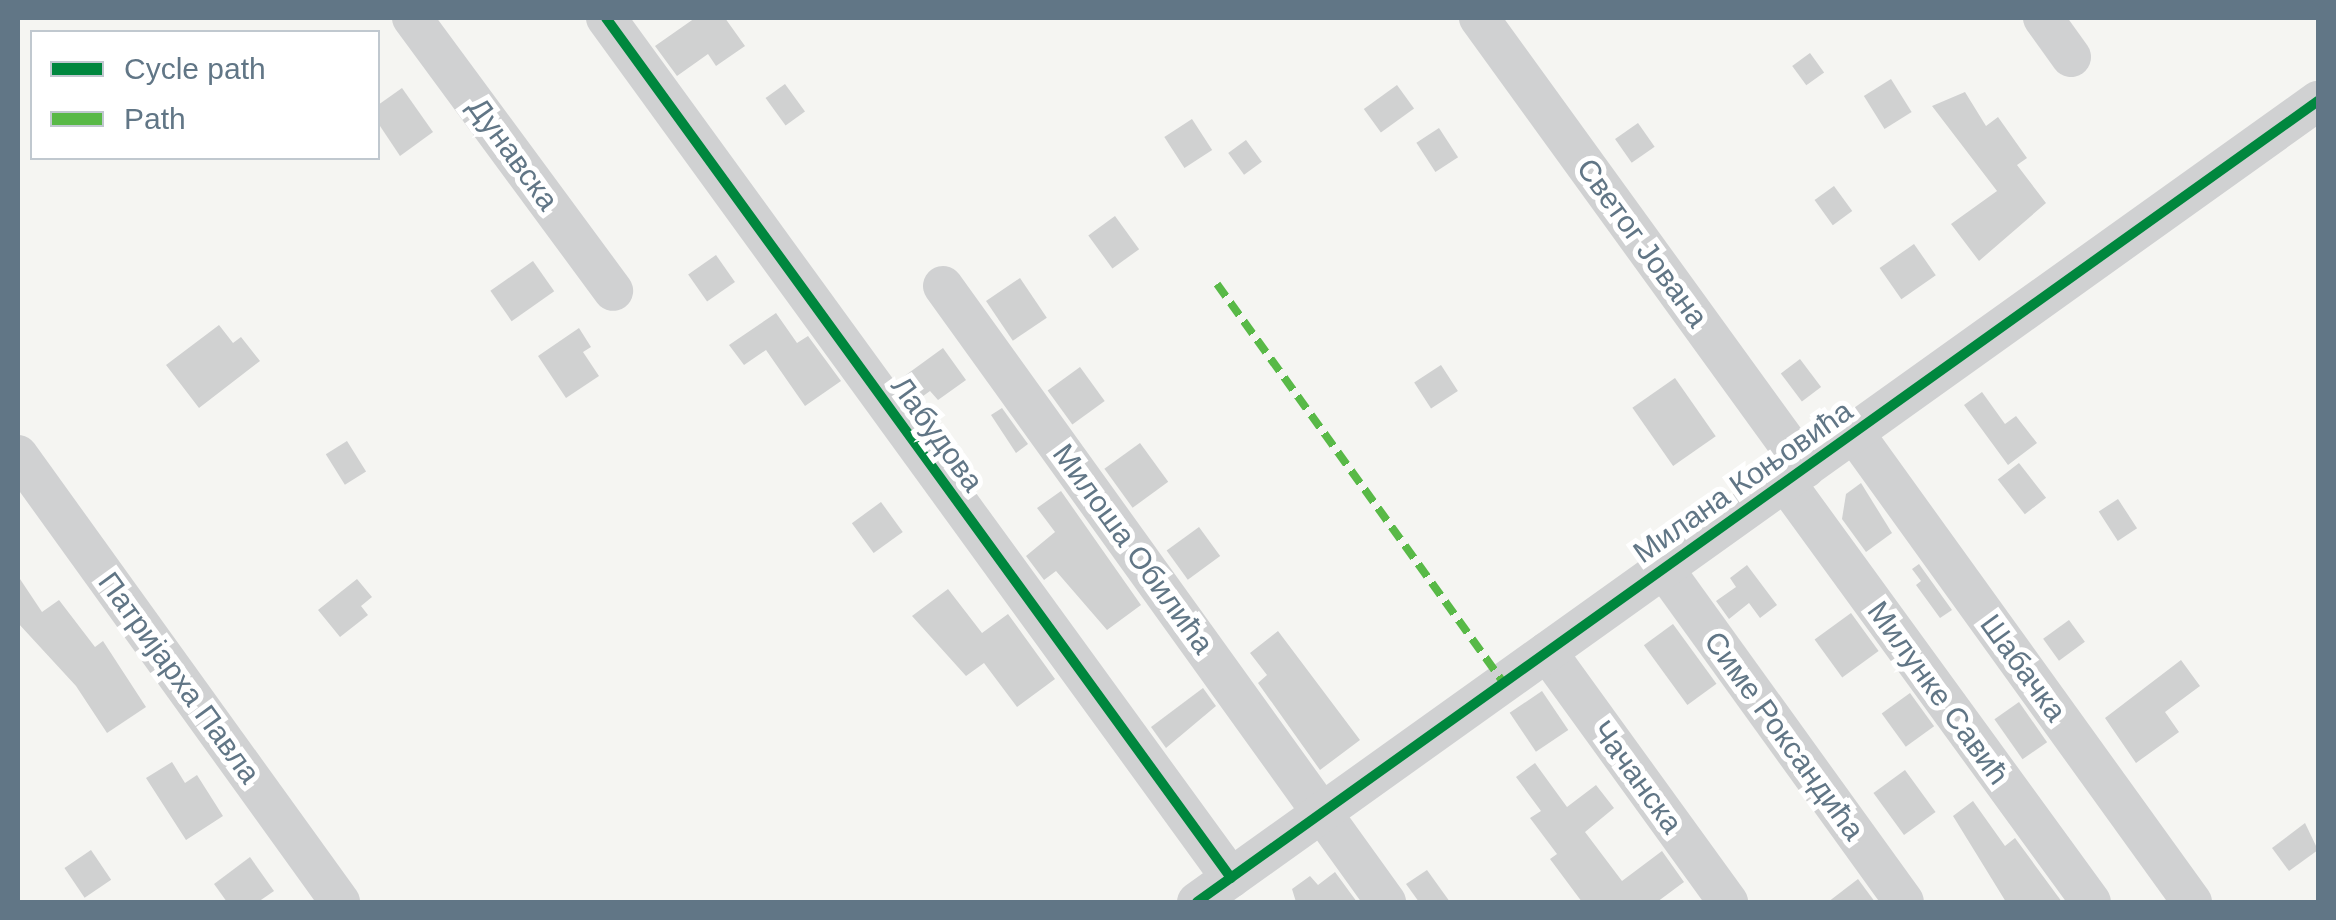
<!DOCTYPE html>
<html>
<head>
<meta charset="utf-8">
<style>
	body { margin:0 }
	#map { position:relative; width:2336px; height:920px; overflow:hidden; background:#f5f5f2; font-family:Helvetica,sans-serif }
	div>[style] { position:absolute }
	.building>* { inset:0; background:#d0d1d1; transform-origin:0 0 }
	.minor>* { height:40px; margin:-20px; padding:0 20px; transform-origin:20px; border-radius:20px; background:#d0d1d2 }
	.quiet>* { height:8px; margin-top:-4px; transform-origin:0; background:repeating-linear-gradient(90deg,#58b947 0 15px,transparent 0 23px) }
	.cycleway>* { height:10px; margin:-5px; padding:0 5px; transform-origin:5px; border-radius:5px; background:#00873e }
	span { translate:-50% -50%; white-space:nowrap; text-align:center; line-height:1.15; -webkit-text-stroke:10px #fff; paint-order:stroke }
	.street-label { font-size:30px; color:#617686 }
	.frame { position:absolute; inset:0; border:20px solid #617686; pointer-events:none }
	.legend { position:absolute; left:30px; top:30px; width:350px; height:130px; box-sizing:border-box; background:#fff; border:2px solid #c0c8cf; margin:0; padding:12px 18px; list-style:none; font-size:30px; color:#617686 }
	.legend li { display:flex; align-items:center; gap:20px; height:50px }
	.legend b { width:50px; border:2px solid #c0c8cf }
</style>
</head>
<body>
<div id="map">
	<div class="building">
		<div style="clip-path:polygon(695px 18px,725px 18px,745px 46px,716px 66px,708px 54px,677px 76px,655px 46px)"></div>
		<div style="left:1810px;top:53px;width:24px;height:22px;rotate:54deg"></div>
		<div style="left:1891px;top:79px;width:39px;height:32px;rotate:58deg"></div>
		<div style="left:785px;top:84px;width:34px;height:24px;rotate:54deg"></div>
		<div style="left:1397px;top:85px;width:29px;height:41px;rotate:54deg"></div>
		<div style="clip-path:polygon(402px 88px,433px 132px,400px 156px,378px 123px,378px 105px)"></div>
		<div style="clip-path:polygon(1965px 92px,1986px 126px,1998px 117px,2027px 158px,2017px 165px,2046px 203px,1979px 261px,1951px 224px,1997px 191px,1932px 106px)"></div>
		<div style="left:1192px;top:119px;width:37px;height:33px;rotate:57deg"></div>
		<div style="left:1638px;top:123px;width:29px;height:28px;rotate:55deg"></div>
		<div style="left:1439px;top:128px;width:35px;height:27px;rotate:57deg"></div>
		<div style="left:1246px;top:140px;width:27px;height:22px;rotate:54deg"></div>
		<div style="left:1834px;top:186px;width:31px;height:24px;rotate:54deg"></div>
		<div style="left:1115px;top:216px;width:41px;height:33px;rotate:54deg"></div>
		<div style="left:1914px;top:244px;width:38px;height:42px;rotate:55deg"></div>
		<div style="left:716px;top:255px;width:33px;height:34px;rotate:55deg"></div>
		<div style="left:533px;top:261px;width:37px;height:52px;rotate:55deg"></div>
		<div style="left:1020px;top:278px;width:48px;height:41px;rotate:56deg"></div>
		<div style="clip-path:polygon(776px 313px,797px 343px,808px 336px,841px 381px,805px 406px,766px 350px,744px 365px,729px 345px)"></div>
		<div style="clip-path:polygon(219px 325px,233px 343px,241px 337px,260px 361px,199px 408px,166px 365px)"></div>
		<div style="clip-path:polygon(579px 328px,591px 347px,583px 352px,599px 376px,566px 398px,538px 356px)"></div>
		<div style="clip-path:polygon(943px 348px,966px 380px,938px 400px,930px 391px,915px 402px,899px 380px)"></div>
		<div style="left:1800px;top:359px;width:35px;height:24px;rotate:53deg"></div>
		<div style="left:1441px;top:365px;width:31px;height:32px;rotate:57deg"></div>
		<div style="left:1080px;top:367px;width:42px;height:40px;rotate:54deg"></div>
		<div style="left:1675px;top:378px;width:71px;height:52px;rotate:55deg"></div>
		<div style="clip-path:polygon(1982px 392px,2005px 424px,2016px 416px,2037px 443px,2008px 465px,1964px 405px)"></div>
		<div style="clip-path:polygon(1002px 408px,1028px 444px,1016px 453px,991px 415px)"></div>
		<div style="left:347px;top:441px;width:36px;height:25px;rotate:58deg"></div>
		<div style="left:1140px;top:443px;width:48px;height:44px;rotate:54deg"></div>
		<div style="left:2019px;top:463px;width:44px;height:27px;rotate:52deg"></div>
		<div style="clip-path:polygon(1861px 483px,1892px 533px,1866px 552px,1842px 519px,1846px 494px)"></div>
		<div style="clip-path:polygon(1061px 491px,1141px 605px,1107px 630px,1056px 571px,1044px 580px,1026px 556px,1055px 532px,1037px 508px)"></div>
		<div style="left:2118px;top:499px;width:35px;height:23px;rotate:57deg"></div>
		<div style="left:881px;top:502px;width:37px;height:36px;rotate:54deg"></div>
		<div style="left:1199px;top:527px;width:36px;height:40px;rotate:54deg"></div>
		<div style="clip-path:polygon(1919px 564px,1952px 610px,1940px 618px,1916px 585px,1921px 581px,1912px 569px)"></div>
		<div style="clip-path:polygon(1747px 565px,1777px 605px,1760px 618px,1749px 603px,1729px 619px,1716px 601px,1736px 587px,1730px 578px)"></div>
		<div style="clip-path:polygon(18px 576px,42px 612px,59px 600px,95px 647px,103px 641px,146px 707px,107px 733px,76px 686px,18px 623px)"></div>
		<div style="clip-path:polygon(357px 579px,372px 597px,361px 606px,368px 615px,340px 637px,318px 610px)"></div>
		<div style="clip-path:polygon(948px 589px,982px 633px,1008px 614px,1055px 679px,1017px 707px,984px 663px,966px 676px,912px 616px)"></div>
		<div style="left:1851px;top:613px;width:47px;height:45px;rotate:54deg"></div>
		<div style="left:2069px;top:620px;width:27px;height:32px;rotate:54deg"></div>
		<div style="left:1673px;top:624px;width:74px;height:36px;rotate:54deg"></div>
		<div style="clip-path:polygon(1278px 631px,1360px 740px,1320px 770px,1258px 683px,1267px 675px,1250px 653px)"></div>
		<div style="clip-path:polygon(2181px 660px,2200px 686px,2165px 712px,2179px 732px,2136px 763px,2105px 718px)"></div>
		<div style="clip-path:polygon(1203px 688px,1216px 706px,1166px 748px,1151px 727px)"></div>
		<div style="left:1542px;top:691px;width:47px;height:39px;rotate:56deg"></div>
		<div style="left:1910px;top:693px;width:41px;height:35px;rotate:54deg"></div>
		<div style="left:2019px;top:702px;width:49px;height:30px;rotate:55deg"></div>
		<div style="clip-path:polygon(172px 762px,185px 783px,197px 775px,223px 816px,186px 840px,146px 778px)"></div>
		<div style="clip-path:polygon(1535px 763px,1567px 807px,1596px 785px,1614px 808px,1585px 832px,1622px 881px,1662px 851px,1684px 882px,1657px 902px,1582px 902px,1550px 859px,1557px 854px,1530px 818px,1541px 811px,1516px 777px)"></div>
		<div style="left:1905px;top:770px;width:52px;height:39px;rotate:54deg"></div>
		<div style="clip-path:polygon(1973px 801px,2005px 846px,2015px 838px,2062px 902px,2006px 902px,1953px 816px)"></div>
		<div style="clip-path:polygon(2305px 823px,2318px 850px,2289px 871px,2272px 848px)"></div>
		<div style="left:91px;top:850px;width:36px;height:32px;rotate:56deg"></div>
		<div style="clip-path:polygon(250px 857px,274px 891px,258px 902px,227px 902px,214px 884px)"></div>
		<div style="clip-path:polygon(1427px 870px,1450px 902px,1419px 902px,1406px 884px)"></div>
		<div style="clip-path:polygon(1335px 872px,1357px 902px,1296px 902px,1292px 889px,1310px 876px,1318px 885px)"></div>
		<div style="clip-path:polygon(1858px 879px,1875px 902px,1828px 902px)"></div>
	</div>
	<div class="minor">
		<div style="left:412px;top:18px;width:339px;rotate:53.6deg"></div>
		<div style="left:606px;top:18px;width:1063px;rotate:53.99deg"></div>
		<div style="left:1479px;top:18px;width:556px;rotate:54.08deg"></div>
		<div style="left:2043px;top:18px;width:48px;rotate:54.3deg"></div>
		<div style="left:943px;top:286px;width:759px;rotate:54.28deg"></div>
		<div style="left:1854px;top:433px;width:578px;rotate:54.22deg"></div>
		<div style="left:18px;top:455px;width:551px;rotate:54.23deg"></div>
		<div style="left:1786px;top:483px;width:518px;rotate:53.95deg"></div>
		<div style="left:1664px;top:569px;width:410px;rotate:54.2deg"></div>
		<div style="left:1547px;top:652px;width:309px;rotate:54.1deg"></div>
		<div style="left:1197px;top:902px;width:1378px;rotate:-35.55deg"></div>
	</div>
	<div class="quiet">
		<div style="left:1217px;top:284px;width:491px;rotate:54.3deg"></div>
	</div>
	<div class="cycleway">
		<div style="left:606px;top:18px;width:1063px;rotate:53.99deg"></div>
		<div style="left:1197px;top:902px;width:1378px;rotate:-35.55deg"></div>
	</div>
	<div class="street-label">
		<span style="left:513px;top:154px;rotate:54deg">Дунавска</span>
		<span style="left:1642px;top:243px;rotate:54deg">Светог Јована</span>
		<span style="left:937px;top:434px;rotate:54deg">Лабудова</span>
		<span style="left:1743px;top:482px;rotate:-35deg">Милана Коњовића</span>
		<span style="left:1133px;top:549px;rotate:54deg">Милоша Обилића</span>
		<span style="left:2023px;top:668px;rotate:54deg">Шабачка</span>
		<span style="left:179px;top:678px;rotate:54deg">Патријарха Павла</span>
		<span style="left:1938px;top:693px;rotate:54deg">Милунке Савић</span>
		<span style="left:1784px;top:736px;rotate:54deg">Симе Роксандића</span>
		<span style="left:1637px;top:777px;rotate:54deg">Чачанска</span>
	</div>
	<div class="frame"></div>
	<ul class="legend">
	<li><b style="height:12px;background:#00873e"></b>Cycle path</li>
	<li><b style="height:12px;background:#58b947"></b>Path</li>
	</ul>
</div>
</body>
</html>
